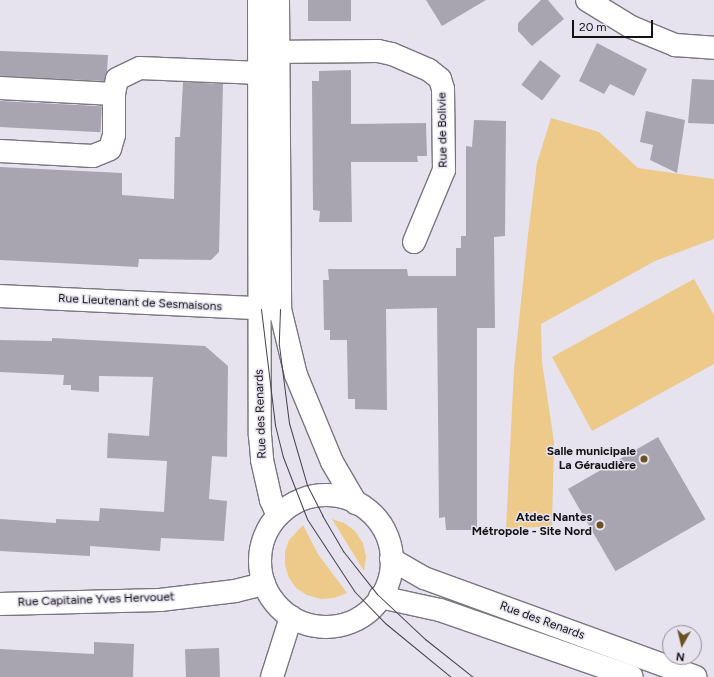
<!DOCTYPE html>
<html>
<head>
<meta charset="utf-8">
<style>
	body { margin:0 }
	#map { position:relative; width:714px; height:677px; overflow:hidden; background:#e6e3ef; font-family:Figtree,sans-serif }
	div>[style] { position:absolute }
	.green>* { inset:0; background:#edc98a }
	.building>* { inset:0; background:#a8a5b0; transform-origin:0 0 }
	.roads { filter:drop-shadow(1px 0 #797681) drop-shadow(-1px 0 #797681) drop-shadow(0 1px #797681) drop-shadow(0 -1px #797681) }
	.minor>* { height:22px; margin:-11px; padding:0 11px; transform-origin:11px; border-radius:11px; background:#fff }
	.minor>.ring { margin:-11px; padding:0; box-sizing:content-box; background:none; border:22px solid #fff; border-radius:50% }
	.tram>* { height:1px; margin:-0.5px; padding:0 0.5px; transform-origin:0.5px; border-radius:0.5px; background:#434247 }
	.dots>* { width:11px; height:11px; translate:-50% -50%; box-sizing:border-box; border:2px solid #e6e3ef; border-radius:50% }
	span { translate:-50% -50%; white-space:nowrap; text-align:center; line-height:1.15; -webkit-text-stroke:3px #e6e3ef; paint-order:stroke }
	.street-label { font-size:12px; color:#131216 }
	.poi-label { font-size:12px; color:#131216; font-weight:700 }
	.right { translate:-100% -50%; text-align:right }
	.north { position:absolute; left:662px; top:625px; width:40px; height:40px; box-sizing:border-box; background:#e6e3ef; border:1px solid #928f98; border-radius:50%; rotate:188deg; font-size:11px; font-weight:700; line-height:16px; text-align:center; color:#131216 }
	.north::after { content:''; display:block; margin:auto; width:14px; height:18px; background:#6b5223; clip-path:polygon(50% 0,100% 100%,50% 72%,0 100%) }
	.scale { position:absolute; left:572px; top:20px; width:81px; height:18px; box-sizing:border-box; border:2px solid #131216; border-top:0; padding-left:5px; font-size:12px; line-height:14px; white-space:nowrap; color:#131216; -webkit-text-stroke:3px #e6e3ef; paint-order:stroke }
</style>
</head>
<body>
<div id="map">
	<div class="green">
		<div style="clip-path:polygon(551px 118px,599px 132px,638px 168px,714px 179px,714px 239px,655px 261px,541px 324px,542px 362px,554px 442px,552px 526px,506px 529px,514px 369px,528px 235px,537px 163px)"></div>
		<div style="clip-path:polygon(694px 279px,714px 315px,714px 364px,592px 431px,552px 357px)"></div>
		<div style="clip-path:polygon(332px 519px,344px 523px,355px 531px,363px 543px,366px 557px,364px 571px)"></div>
		<div style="clip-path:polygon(303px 525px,318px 554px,347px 593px,334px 598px,321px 599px,307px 595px,296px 588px,289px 578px,285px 565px,285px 552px,289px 540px)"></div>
	</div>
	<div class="building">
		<div style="left:308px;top:0;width:43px;height:21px"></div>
		<div style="clip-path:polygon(426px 0,486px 0,442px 26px)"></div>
		<div style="clip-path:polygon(541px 0,548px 0,564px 19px,532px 46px,518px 31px,518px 23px)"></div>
		<div style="clip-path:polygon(597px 43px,647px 69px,634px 96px,610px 84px,604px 94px,579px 81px)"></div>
		<div style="clip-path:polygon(0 51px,108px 55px,107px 72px,104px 81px,0 76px)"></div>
		<div style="left:540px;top:60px;width:26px;height:31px;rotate:37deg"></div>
		<div style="clip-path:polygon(351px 70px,351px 124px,426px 123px,427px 156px,417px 156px,418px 162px,351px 162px,352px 222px,319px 222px,320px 211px,313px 210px,312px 81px,319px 81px,319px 71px)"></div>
		<div style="clip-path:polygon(692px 79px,714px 80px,714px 124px,688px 123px)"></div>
		<div style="clip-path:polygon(183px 82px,223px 84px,219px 252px,211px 260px,139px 259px,138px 267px,0 260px,0 167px,122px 173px,122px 195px,174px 199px,175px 137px,180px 137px)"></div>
		<div style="left:0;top:101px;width:102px;height:26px;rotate:3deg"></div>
		<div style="clip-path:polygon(646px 111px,685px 120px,677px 173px,650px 160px,653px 145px,640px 142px)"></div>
		<div style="clip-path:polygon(474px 120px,506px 121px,505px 236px,494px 237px,495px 328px,477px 328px,477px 530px,446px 530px,445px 517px,439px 518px,437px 308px,386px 309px,387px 410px,355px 409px,355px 399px,348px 399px,347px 340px,330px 340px,330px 330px,324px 330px,323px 280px,329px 280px,328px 269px,407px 269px,408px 276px,456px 276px,456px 248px,461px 248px,461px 236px,466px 236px,466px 146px,472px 147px)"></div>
		<div style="clip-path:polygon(52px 338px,205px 346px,228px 366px,227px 457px,212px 456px,209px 499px,227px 501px,224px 541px,161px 538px,160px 551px,90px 546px,90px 556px,0 551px,0 519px,56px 523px,56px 519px,99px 521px,100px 508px,164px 512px,167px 461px,107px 458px,108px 433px,149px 436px,153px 377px,99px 376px,99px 392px,71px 390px,71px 385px,63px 385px,64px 375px,0 372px,0 340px,52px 341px)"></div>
		<div style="left:658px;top:437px;width:95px;height:104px;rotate:60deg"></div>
		<div style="clip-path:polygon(94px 642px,134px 644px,133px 677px,0 677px,0 649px,94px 654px)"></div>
		<div style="left:219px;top:648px;width:29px;height:34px;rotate:88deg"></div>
	</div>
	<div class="roads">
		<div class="minor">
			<div style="left:259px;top:0;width:435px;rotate:89.9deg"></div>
			<div style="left:260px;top:435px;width:25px;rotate:85deg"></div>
			<div style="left:262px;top:460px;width:41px;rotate:77.3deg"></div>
			<div style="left:271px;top:500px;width:17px;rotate:66deg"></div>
			<div style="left:278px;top:0;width:309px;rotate:89.6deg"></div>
			<div style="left:280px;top:309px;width:68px;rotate:76.4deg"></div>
			<div style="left:296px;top:375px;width:94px;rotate:67.5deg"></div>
			<div style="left:332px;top:462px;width:48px;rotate:59.7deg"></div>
			<div style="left:587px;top:0;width:52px;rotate:31.5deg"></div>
			<div style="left:631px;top:27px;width:48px;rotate:22.2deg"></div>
			<div style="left:675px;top:45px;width:39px;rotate:4deg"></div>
			<div style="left:265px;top:52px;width:113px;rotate:-0.5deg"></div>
			<div style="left:378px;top:51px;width:14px;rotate:12deg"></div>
			<div style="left:392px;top:54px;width:40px;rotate:23.4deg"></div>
			<div style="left:429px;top:70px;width:14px;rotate:39deg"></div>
			<div style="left:440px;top:79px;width:10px;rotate:73deg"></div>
			<div style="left:443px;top:89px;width:81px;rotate:89.3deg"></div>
			<div style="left:444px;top:170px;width:78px;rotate:112.6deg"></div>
			<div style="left:0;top:88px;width:114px;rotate:3deg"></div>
			<div style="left:0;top:151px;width:93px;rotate:3.1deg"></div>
			<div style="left:93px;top:156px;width:18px;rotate:-22deg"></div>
			<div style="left:110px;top:149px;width:15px;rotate:-74deg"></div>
			<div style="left:114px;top:135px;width:41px;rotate:-90deg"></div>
			<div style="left:114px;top:94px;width:15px;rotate:-79deg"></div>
			<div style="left:117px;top:79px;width:25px;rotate:-26deg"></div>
			<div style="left:140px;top:68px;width:120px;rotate:2.4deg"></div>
			<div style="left:0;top:296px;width:275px;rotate:2.7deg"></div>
			<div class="ring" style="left:260px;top:495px;width:110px;height:110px"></div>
			<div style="left:391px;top:559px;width:38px;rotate:30deg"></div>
			<div style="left:424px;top:578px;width:289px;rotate:20deg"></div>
			<div style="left:380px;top:597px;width:61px;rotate:12.2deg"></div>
			<div style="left:440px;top:610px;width:203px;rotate:19.2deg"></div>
			<div style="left:0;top:604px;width:160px;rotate:-1.4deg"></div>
			<div style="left:160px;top:600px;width:76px;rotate:-6.8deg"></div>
			<div style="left:235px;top:591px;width:30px;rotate:-14deg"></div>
			<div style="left:272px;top:677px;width:63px;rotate:-72.4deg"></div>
		</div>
	</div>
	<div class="tram">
		<div style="left:261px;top:309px;width:117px;rotate:83.1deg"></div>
		<div style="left:275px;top:425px;width:33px;rotate:76deg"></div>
		<div style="left:283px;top:457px;width:66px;rotate:68.8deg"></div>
		<div style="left:307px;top:519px;width:87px;rotate:56.7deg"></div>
		<div style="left:355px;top:592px;width:43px;rotate:45.9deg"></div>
		<div style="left:385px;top:623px;width:85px;rotate:39.3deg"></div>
		<div style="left:280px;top:309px;width:36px;rotate:92deg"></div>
		<div style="left:279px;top:345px;width:79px;rotate:82.7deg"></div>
		<div style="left:289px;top:423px;width:65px;rotate:73.8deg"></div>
		<div style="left:307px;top:485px;width:34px;rotate:63deg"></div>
		<div style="left:322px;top:515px;width:42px;rotate:59.7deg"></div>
		<div style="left:343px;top:551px;width:55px;rotate:51.7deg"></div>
		<div style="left:377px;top:594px;width:66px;rotate:43.2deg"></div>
		<div style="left:425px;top:639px;width:61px;rotate:38.4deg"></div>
	</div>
	<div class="dots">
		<div style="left:644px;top:459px;background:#6b5223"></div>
		<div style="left:600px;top:525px;background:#6b5223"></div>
	</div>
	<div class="street-label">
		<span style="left:443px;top:130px;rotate:-91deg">Rue de Bolivie</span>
		<span style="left:140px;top:303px;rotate:3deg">Rue Lieutenant de Sesmaisons</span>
		<span style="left:261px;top:414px;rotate:-92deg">Rue des Renards</span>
		<span style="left:96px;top:600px;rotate:-2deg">Rue Capitaine Yves Hervouet</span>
		<span style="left:542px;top:621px;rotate:20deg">Rue des Renards</span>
	</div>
	<div class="poi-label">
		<span class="right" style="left:636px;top:459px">Salle municipale<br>La Géraudière</span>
		<span class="right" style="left:592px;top:525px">Atdec Nantes<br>Métropole - Site Nord</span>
	</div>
	<div class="north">N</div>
	<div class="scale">20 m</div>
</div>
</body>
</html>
